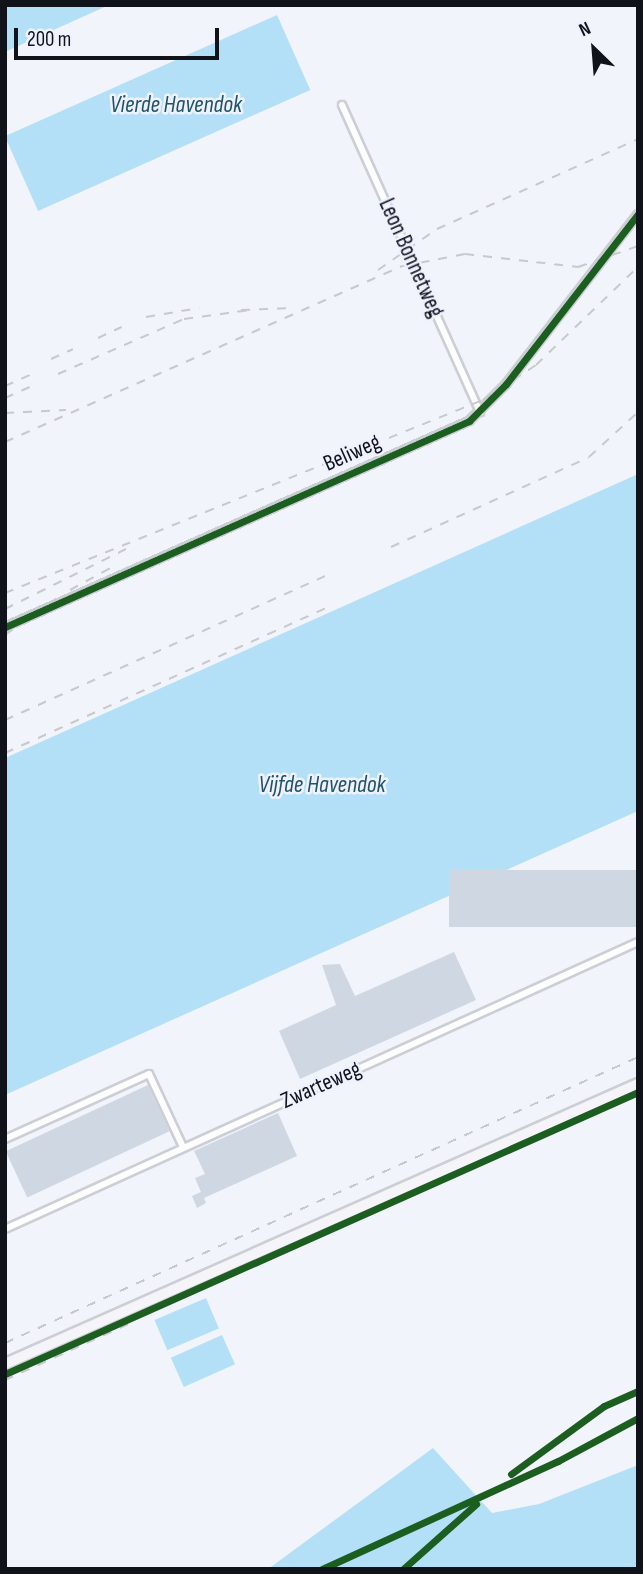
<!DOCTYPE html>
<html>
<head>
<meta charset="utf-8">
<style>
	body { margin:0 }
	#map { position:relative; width:643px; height:1574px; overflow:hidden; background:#f2f4fb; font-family:"Sofia Sans Condensed",sans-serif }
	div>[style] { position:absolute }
	.water>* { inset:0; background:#b4e0f7; transform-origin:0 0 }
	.building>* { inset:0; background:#cfd7e3; transform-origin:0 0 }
	.roads { filter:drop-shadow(2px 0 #ccced6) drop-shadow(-2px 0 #ccced6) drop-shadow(0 2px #ccced6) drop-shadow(0 -2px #ccced6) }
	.minor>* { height:6px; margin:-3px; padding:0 3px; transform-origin:3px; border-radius:3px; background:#fdfdfe }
	.primary>* { height:10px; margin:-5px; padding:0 5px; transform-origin:5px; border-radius:5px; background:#f5f4f8 }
	.rail>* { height:2px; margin-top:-1px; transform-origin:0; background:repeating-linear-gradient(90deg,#c8c9cb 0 9px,transparent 0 18px) }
	.cycleway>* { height:7px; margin:-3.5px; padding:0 3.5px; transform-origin:3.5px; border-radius:3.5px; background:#1b5e20 }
	span { translate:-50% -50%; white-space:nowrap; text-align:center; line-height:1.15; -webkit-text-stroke:5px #eef2ff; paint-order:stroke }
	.street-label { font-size:23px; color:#11131a }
	.water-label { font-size:24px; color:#225368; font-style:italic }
	.frame { position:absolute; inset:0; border:7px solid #11131a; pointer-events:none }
	.north { position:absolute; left:559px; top:14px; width:70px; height:70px; -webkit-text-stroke:5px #eef2ff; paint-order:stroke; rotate:335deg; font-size:19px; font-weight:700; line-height:28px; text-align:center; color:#11131a }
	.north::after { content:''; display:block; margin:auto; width:24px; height:32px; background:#11131a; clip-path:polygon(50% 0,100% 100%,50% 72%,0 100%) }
	.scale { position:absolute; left:14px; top:28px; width:205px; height:32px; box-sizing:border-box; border:4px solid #11131a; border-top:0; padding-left:9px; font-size:21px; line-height:24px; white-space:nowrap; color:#11131a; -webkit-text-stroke:5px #eef2ff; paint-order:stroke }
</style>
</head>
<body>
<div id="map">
	<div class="water">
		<div style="clip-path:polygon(7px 5px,109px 5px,5px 52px)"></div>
		<div style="left:277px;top:15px;width:82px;height:298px;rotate:66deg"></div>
		<div style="clip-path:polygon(638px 474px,638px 811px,5px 1095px,5px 758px)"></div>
		<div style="left:206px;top:1298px;width:33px;height:56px;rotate:67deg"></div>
		<div style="left:222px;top:1335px;width:32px;height:56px;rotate:66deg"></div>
		<div style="clip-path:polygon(433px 1448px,492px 1513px,539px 1504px,638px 1465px,638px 1569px,268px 1569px)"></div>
	</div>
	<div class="building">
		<div style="left:638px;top:870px;width:57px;height:189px;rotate:90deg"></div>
		<div style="clip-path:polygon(454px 952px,476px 1000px,300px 1079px,279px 1031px,336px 1005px,322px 965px,340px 964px,355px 996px)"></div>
		<div style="left:148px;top:1085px;width:51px;height:157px;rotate:65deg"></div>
		<div style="clip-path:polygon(278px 1113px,297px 1156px,204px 1198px,206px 1203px,197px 1208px,192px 1196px,201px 1192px,195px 1178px,205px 1174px,194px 1151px)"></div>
	</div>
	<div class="roads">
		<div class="minor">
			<div style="left:342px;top:105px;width:337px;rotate:65.8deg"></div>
			<div style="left:5px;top:627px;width:508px;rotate:-23.94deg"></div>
			<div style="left:469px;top:421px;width:52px;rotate:-45deg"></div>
			<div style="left:506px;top:384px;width:215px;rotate:-52.2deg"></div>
			<div style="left:5px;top:1139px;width:158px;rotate:-24.3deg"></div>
			<div style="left:149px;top:1074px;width:81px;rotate:65deg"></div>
			<div style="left:5px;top:1229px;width:695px;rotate:-24.39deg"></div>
		</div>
		<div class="primary">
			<div style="left:5px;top:1364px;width:692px;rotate:-23.86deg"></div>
		</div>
	</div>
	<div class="rail">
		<div style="left:378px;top:270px;width:72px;rotate:-34.8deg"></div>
		<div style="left:437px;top:229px;width:220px;rotate:-24.1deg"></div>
		<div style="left:241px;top:310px;width:52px;rotate:-2.2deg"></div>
		<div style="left:146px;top:317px;width:54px;rotate:-9.6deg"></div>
		<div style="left:98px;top:338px;width:26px;rotate:-25deg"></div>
		<div style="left:51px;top:359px;width:24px;rotate:-24deg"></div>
		<div style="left:58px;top:374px;width:137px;rotate:-23.6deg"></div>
		<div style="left:184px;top:319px;width:67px;rotate:-7.8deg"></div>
		<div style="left:5px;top:386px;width:30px;rotate:-24deg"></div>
		<div style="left:5px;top:398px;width:35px;rotate:-24deg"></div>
		<div style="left:5px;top:413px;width:61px;rotate:-2.8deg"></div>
		<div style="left:5px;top:442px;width:435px;rotate:-23.9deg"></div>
		<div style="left:403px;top:266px;width:63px;rotate:-11deg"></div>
		<div style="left:465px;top:254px;width:114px;rotate:6.6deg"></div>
		<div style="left:578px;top:267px;width:64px;rotate:-19.3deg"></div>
		<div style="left:391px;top:547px;width:217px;rotate:-24.4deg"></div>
		<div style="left:589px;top:457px;width:67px;rotate:-42.6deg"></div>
		<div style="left:70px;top:590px;width:52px;rotate:-28.5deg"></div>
		<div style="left:5px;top:593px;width:515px;rotate:-21.99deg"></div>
		<div style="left:483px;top:400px;width:64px;rotate:-33.4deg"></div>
		<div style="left:536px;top:365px;width:141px;rotate:-43.9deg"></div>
		<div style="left:5px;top:609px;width:137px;rotate:-26.4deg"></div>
		<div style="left:5px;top:635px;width:72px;rotate:-35.4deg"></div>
		<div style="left:5px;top:720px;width:352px;rotate:-24.2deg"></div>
		<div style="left:5px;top:753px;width:352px;rotate:-24.3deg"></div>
		<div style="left:5px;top:1343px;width:695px;rotate:-24.31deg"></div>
		<div style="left:5px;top:1380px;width:141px;rotate:-24.4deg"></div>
	</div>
	<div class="cycleway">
		<div style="left:5px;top:627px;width:508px;rotate:-23.94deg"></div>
		<div style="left:469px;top:421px;width:52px;rotate:-45deg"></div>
		<div style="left:506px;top:384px;width:215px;rotate:-52.2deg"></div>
		<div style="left:5px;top:1374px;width:693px;rotate:-24.01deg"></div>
		<div style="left:511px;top:1474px;width:115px;rotate:-36.2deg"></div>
		<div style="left:604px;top:1406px;width:37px;rotate:-24deg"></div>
		<div style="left:322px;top:1569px;width:260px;rotate:-24.6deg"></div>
		<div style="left:558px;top:1461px;width:91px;rotate:-28.3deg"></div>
		<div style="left:403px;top:1569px;width:98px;rotate:-41.7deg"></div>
	</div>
	<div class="street-label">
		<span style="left:411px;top:258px;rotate:66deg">Leon Bonnetweg</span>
		<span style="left:352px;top:453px;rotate:-24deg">Beliweg</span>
		<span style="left:321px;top:1085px;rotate:-24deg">Zwarteweg</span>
	</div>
	<div class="water-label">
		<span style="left:176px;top:105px">Vierde Havendok</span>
		<span style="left:322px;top:785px">Vijfde Havendok</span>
	</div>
	<div class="frame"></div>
	<div class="north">N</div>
	<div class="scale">200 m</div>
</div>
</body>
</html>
